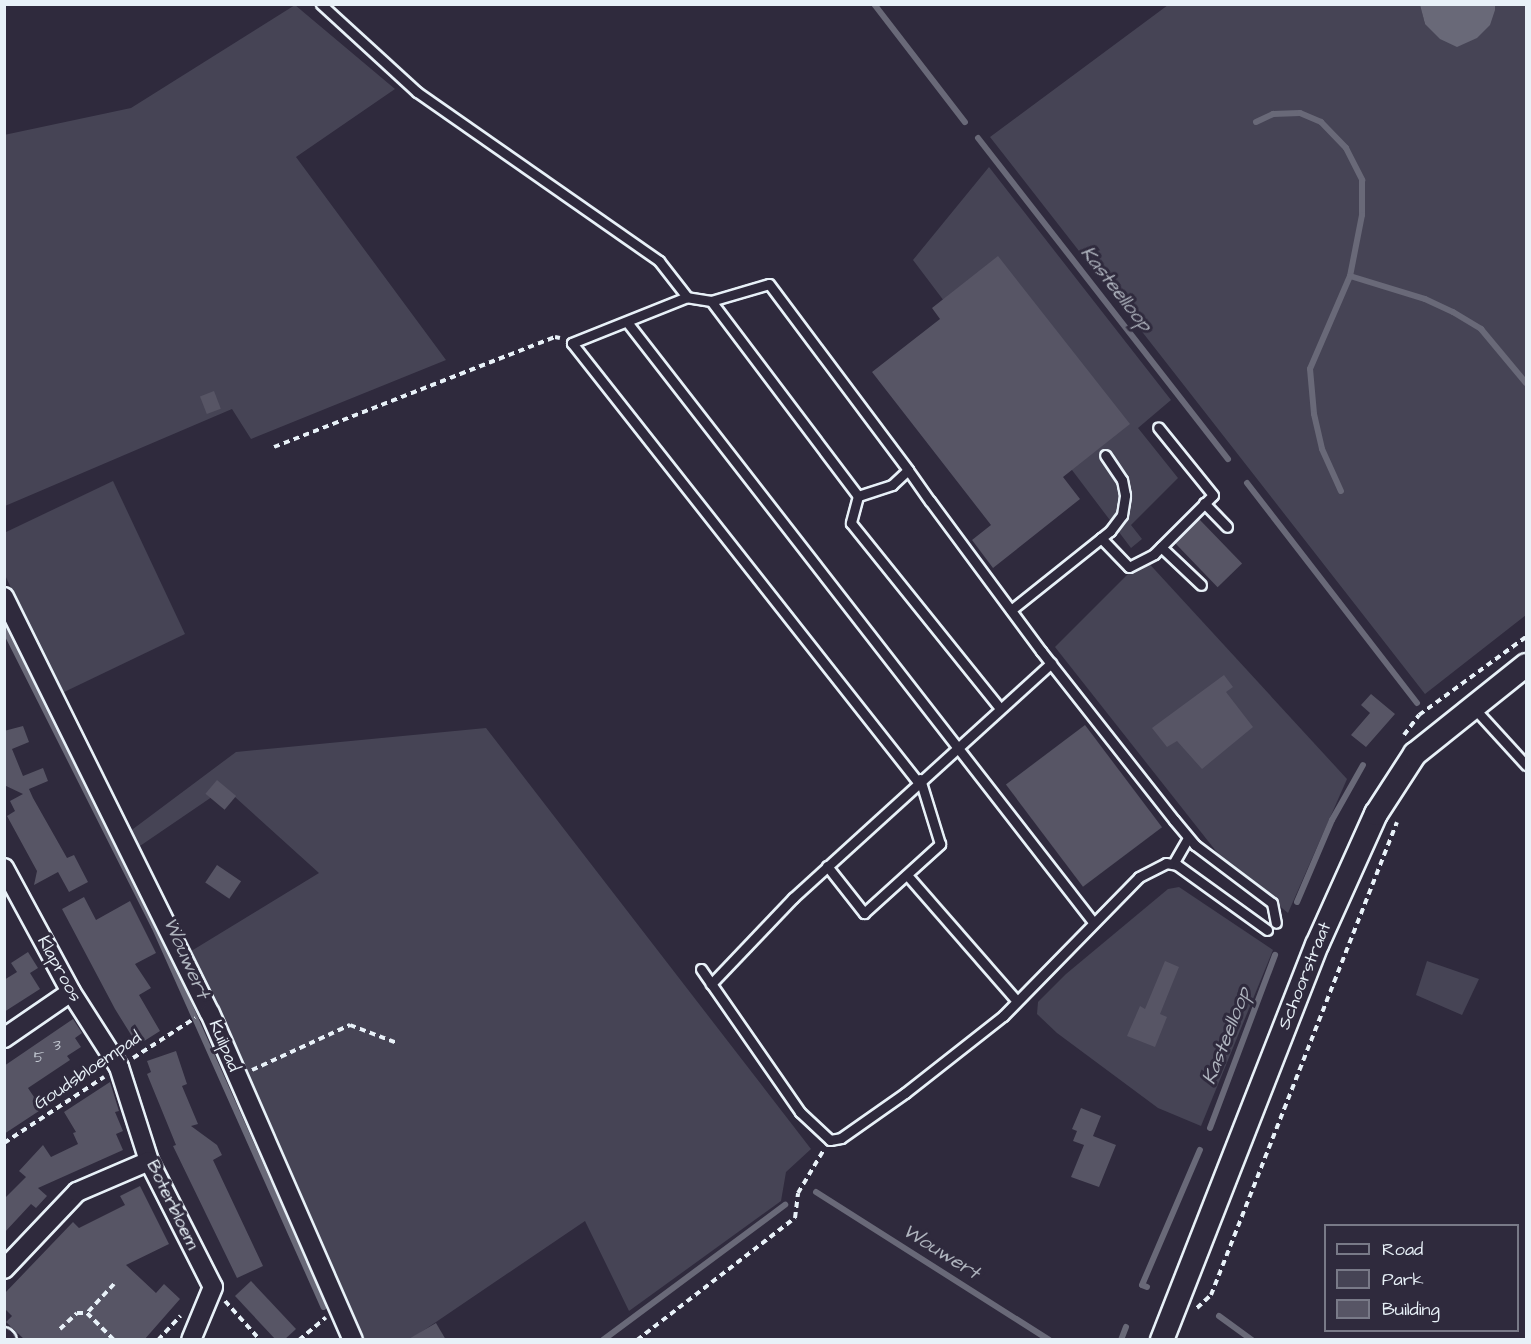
<!DOCTYPE html>
<html>
<head>
<meta charset="utf-8">
<style>
	body { margin:0 }
	#map { position:relative; width:1531px; height:1344px; overflow:hidden; background:#2f2a3d; font-family:"Architects Daughter",sans-serif }
	div>[style] { position:absolute }
	.green>* { inset:0; background:#464455 }
	.water>* { inset:0; background:#696978 }
	.stream>* { height:6px; margin:-3px; padding:0 3px; transform-origin:3px; border-radius:3px; background:#696978 }
	.building>* { inset:0; background:#575565; transform-origin:0 0 }
	.path>* { height:4px; margin-top:-2px; transform-origin:0; background:repeating-linear-gradient(90deg,#e8f1f8 0 6px,transparent 0 10.5px) }
	.roads { filter:drop-shadow(2px 0 #e8f1f8) drop-shadow(-2px 0 #e8f1f8) drop-shadow(0 2px #e8f1f8) drop-shadow(0 -2px #e8f1f8) }
	.service>* { height:9px; margin:-4.5px; padding:0 4.5px; transform-origin:4.5px; border-radius:4.5px; background:#2f2a3d }
	.minor>* { height:18px; margin:-9px; padding:0 9px; transform-origin:9px; border-radius:9px; background:#2f2a3d }
	.tertiary>* { height:22px; margin:-11px; padding:0 11px; transform-origin:11px; border-radius:11px; background:#2f2a3d }
	span { translate:-50% -50%; white-space:nowrap; text-align:center; line-height:1.15; -webkit-text-stroke:6px #2f2a3d; paint-order:stroke }
	.number-label { font-size:15px; color:#c4cad3 }
	.number-label span { -webkit-text-stroke-width:0 }
	.street-label { font-size:18px; color:#e8f1f8 }
	.water-label { font-size:20px; color:#afb4be; font-style:italic }
	.frame { position:absolute; inset:0; border:6px solid #e8f1f8; pointer-events:none }
	.legend { position:absolute; left:1324px; top:1224px; width:195px; height:108px; box-sizing:border-box; background:#2f2a3d; border:2px solid #797a88; margin:0; padding:8px 10px; list-style:none; font-size:18px; color:#e8f1f8 }
	.legend li { display:flex; align-items:center; gap:12px; height:30px }
	.legend b { width:30px; border:2px solid #797a88 }
</style>
</head>
<body>
<div id="map">
	<div class="green">
		<div style="clip-path:polygon(295px 5px,395px 89px,296px 157px,446px 360px,251px 439px,232px 409px,5px 506px,4px 135px,131px 108px)"></div>
		<div style="clip-path:polygon(1168px 5px,1420px 5px,1425px 24px,1495px 10px,1495px 5px,1526px 5px,1526px 615px,1425px 694px,990px 137px)"></div>
		<div style="clip-path:polygon(989px 167px,1171px 400px,1138px 428px,1178px 478px,1131px 525px,1142px 539px,1131px 548px,913px 260px)"></div>
		<div style="clip-path:polygon(113px 481px,185px 634px,60px 694px,5px 575px,4px 533px)"></div>
		<div style="clip-path:polygon(1144px 558px,1347px 779px,1288px 913px,1223px 860px,1055px 647px)"></div>
		<div style="clip-path:polygon(486px 728px,811px 1149px,786px 1172px,781px 1201px,629px 1311px,585px 1221px,411px 1339px,362px 1339px,188px 953px,319px 873px,225px 788px,137px 848px,129px 832px,236px 752px)"></div>
		<div style="clip-path:polygon(1179px 887px,1273px 950px,1201px 1126px,1158px 1108px,1057px 1033px,1037px 1014px,1038px 1002px,1066px 974px,1168px 889px)"></div>
		<div style="clip-path:polygon(1427px 961px,1479px 979px,1462px 1015px,1416px 995px)"></div>
	</div>
	<div class="water">
		<div style="clip-path:polygon(1420px 5px,1495px 5px,1495px 10px,1490px 25px,1477px 38px,1457px 47px,1440px 39px,1425px 24px)"></div>
	</div>
	<div class="stream">
		<div style="left:874px;top:4px;width:149px;rotate:52.4deg"></div>
		<div style="left:1256px;top:122px;width:19px;rotate:-25deg"></div>
		<div style="left:1273px;top:114px;width:27px;rotate:-2deg"></div>
		<div style="left:1300px;top:113px;width:23px;rotate:23deg"></div>
		<div style="left:1321px;top:122px;width:36px;rotate:46deg"></div>
		<div style="left:1346px;top:148px;width:36px;rotate:63deg"></div>
		<div style="left:1362px;top:180px;width:35px;rotate:90deg"></div>
		<div style="left:1362px;top:215px;width:62px;rotate:101.1deg"></div>
		<div style="left:1350px;top:276px;width:101px;rotate:113.3deg"></div>
		<div style="left:1310px;top:369px;width:45px;rotate:84.9deg"></div>
		<div style="left:1314px;top:414px;width:36px;rotate:77deg"></div>
		<div style="left:1322px;top:449px;width:46px;rotate:65.7deg"></div>
		<div style="left:978px;top:138px;width:407px;rotate:52.1deg"></div>
		<div style="left:1350px;top:276px;width:78px;rotate:17deg"></div>
		<div style="left:1425px;top:299px;width:31px;rotate:25deg"></div>
		<div style="left:1453px;top:312px;width:33px;rotate:31deg"></div>
		<div style="left:1481px;top:329px;width:70px;rotate:50.2deg"></div>
		<div style="left:1247px;top:483px;width:278px;rotate:52.3deg"></div>
		<div style="left:4px;top:628px;width:334px;rotate:63.3deg"></div>
		<div style="left:154px;top:926px;width:417px;rotate:66deg"></div>
		<div style="left:1297px;top:902px;width:89px;rotate:-66.9deg"></div>
		<div style="left:1332px;top:820px;width:63px;rotate:-60.6deg"></div>
		<div style="left:1210px;top:1128px;width:185px;rotate:-69.4deg"></div>
		<div style="left:816px;top:1192px;width:276px;rotate:32.4deg"></div>
		<div style="left:1147px;top:1287px;width:5px;rotate:-158deg"></div>
		<div style="left:1142px;top:1285px;width:147px;rotate:-66.8deg"></div>
		<div style="left:1219px;top:1316px;width:41px;rotate:36deg"></div>
		<div style="left:603px;top:1340px;width:227px;rotate:-36.6deg"></div>
		<div style="left:1121px;top:1340px;width:14px;rotate:-69deg"></div>
	</div>
	<div class="building">
		<div style="clip-path:polygon(998px 256px,1130px 424px,1063px 477px,1080px 499px,993px 568px,972px 540px,991px 525px,872px 372px,940px 319px,932px 308px)"></div>
		<div style="left:214px;top:391px;width:19px;height:15px;rotate:69deg"></div>
		<div style="left:1199px;top:519px;width:62px;height:34px;rotate:46deg"></div>
		<div style="clip-path:polygon(1224px 675px,1233px 687px,1226px 692px,1253px 727px,1202px 769px,1177px 741px,1167px 747px,1152px 728px)"></div>
		<div style="clip-path:polygon(1371px 694px,1395px 714px,1366px 747px,1351px 735px,1370px 713px,1361px 705px)"></div>
		<div style="left:1085px;top:725px;width:128px;height:99px;rotate:53deg"></div>
		<div style="clip-path:polygon(23px 726px,29px 742px,12px 749px,23px 776px,43px 768px,48px 781px,29px 789px,33px 798px,67px 858px,74px 855px,88px 882px,69px 892px,58px 872px,34px 885px,37px 871px,7px 816px,15px 811px,10px 801px,23px 794px,4px 785px,4px 731px)"></div>
		<div style="left:217px;top:780px;width:25px;height:18px;rotate:40deg"></div>
		<div style="left:217px;top:865px;width:29px;height:21px;rotate:34deg"></div>
		<div style="clip-path:polygon(84px 897px,96px 920px,130px 901px,156px 953px,135px 964px,151px 988px,139px 995px,160px 1031px,141px 1043px,138px 1034px,133px 1038px,115px 1009px,62px 909px)"></div>
		<div style="clip-path:polygon(28px 952px,38px 968px,30px 973px,40px 989px,4px 1012px,4px 980px,17px 972px,11px 963px)"></div>
		<div style="clip-path:polygon(1165px 961px,1179px 967px,1160px 1014px,1167px 1017px,1155px 1047px,1127px 1036px,1140px 1006px,1145px 1009px)"></div>
		<div style="clip-path:polygon(73px 1019px,82px 1033px,75px 1038px,81px 1047px,67px 1056px,70px 1060px,28px 1088px,42px 1109px,4px 1134px,4px 1066px)"></div>
		<div style="clip-path:polygon(176px 1051px,187px 1084px,182px 1086px,198px 1124px,191px 1126px,217px 1145px,222px 1155px,213px 1160px,263px 1266px,237px 1278px,173px 1146px,176px 1145px,147px 1074px,151px 1072px,147px 1061px)"></div>
		<div style="clip-path:polygon(110px 1082px,119px 1111px,115px 1112px,123px 1131px,116px 1134px,123px 1150px,38px 1188px,47px 1196px,36px 1208px,31px 1204px,4px 1233px,4px 1199px,26px 1177px,19px 1171px,43px 1145px,51px 1157px,78px 1144px,73px 1133px,76px 1132px,64px 1112px)"></div>
		<div style="clip-path:polygon(1081px 1108px,1101px 1116px,1093px 1136px,1116px 1145px,1099px 1187px,1071px 1177px,1084px 1145px,1073px 1141px,1077px 1131px,1072px 1129px)"></div>
		<div style="clip-path:polygon(140px 1186px,169px 1244px,126px 1265px,156px 1293px,164px 1284px,180px 1299px,144px 1340px,25px 1340px,6px 1322px,12px 1316px,4px 1308px,4px 1294px,73px 1222px,79px 1228px,125px 1205px,120px 1196px)"></div>
		<div style="clip-path:polygon(251px 1281px,296px 1329px,284px 1340px,276px 1340px,235px 1296px)"></div>
		<div style="clip-path:polygon(436px 1323px,446px 1340px,407px 1340px)"></div>
	</div>
	<div class="path">
		<div style="left:274px;top:447px;width:302px;rotate:-21.4deg"></div>
		<div style="left:555px;top:337px;width:5px;rotate:11deg"></div>
		<div style="left:1404px;top:735px;width:25px;rotate:-53deg"></div>
		<div style="left:1419px;top:715px;width:132px;rotate:-36.1deg"></div>
		<div style="left:133px;top:1058px;width:74px;rotate:-32.8deg"></div>
		<div style="left:252px;top:1070px;width:108px;rotate:-24.7deg"></div>
		<div style="left:350px;top:1025px;width:50px;rotate:21deg"></div>
		<div style="left:4px;top:1143px;width:120px;rotate:-33.4deg"></div>
		<div style="left:114px;top:1284px;width:40px;rotate:133deg"></div>
		<div style="left:87px;top:1313px;width:38px;rotate:45deg"></div>
		<div style="left:225px;top:1301px;width:52px;rotate:48.1deg"></div>
		<div style="left:1197px;top:1308px;width:19px;rotate:-43deg"></div>
		<div style="left:1211px;top:1295px;width:508px;rotate:-68.53deg"></div>
		<div style="left:60px;top:1329px;width:23px;rotate:-43deg"></div>
		<div style="left:77px;top:1313px;width:10px"></div>
		<div style="left:158px;top:1340px;width:33px;rotate:-47deg"></div>
		<div style="left:299px;top:1340px;width:35px;rotate:-40deg"></div>
		<div style="left:637px;top:1340px;width:200px;rotate:-37.7deg"></div>
		<div style="left:795px;top:1218px;width:25px;rotate:-83deg"></div>
		<div style="left:798px;top:1193px;width:49px;rotate:-59.2deg"></div>
	</div>
	<div class="roads">
		<div class="service">
			<div style="left:321px;top:4px;width:130px;rotate:42.5deg"></div>
			<div style="left:417px;top:92px;width:295px;rotate:34.9deg"></div>
			<div style="left:659px;top:261px;width:46px;rotate:52.1deg"></div>
			<div style="left:711px;top:301px;width:24px;rotate:-171deg"></div>
			<div style="left:687px;top:297px;width:124px;rotate:158.2deg"></div>
			<div style="left:572px;top:343px;width:558px;rotate:51.77deg"></div>
			<div style="left:627px;top:322px;width:760px;rotate:52.16deg"></div>
			<div style="left:908px;top:470px;width:22px;rotate:137deg"></div>
			<div style="left:892px;top:485px;width:36px;rotate:162deg"></div>
			<div style="left:858px;top:496px;width:244px;rotate:-127deg"></div>
			<div style="left:711px;top:301px;width:60px;rotate:-16.3deg"></div>
			<div style="left:769px;top:284px;width:232px;rotate:53.2deg"></div>
			<div style="left:908px;top:470px;width:38px;rotate:55deg"></div>
			<div style="left:930px;top:501px;width:187px;rotate:53.5deg"></div>
			<div style="left:1041px;top:651px;width:215px;rotate:51.8deg"></div>
			<div style="left:1174px;top:820px;width:33px;rotate:50deg"></div>
			<div style="left:1195px;top:845px;width:96px;rotate:37deg"></div>
			<div style="left:1272px;top:903px;width:20px;rotate:79deg"></div>
			<div style="left:858px;top:496px;width:28px;rotate:105deg"></div>
			<div style="left:851px;top:523px;width:238px;rotate:51.2deg"></div>
			<div style="left:1204px;top:503px;width:33px;rotate:46deg"></div>
			<div style="left:1101px;top:538px;width:40px;rotate:46deg"></div>
			<div style="left:1129px;top:567px;width:28px;rotate:-27deg"></div>
			<div style="left:1154px;top:554px;width:83px;rotate:-45deg"></div>
			<div style="left:1213px;top:495px;width:87px;rotate:-129deg"></div>
			<div style="left:1161px;top:547px;width:55px;rotate:43.5deg"></div>
			<div style="left:1011px;top:610px;width:127px;rotate:-38.6deg"></div>
			<div style="left:1110px;top:531px;width:20px;rotate:-53deg"></div>
			<div style="left:1122px;top:515px;width:20px;rotate:-81deg"></div>
			<div style="left:1125px;top:495px;width:15px;rotate:-101deg"></div>
			<div style="left:1122px;top:480px;width:30px;rotate:-124deg"></div>
			<div style="left:1474px;top:708px;width:77px;rotate:47.6deg"></div>
			<div style="left:1173px;top:864px;width:30px;rotate:-60deg"></div>
			<div style="left:827px;top:866px;width:60px;rotate:51.8deg"></div>
			<div style="left:864px;top:913px;width:103px;rotate:-42.2deg"></div>
			<div style="left:940px;top:844px;width:68px;rotate:-107.1deg"></div>
			<div style="left:907px;top:875px;width:167px;rotate:48.9deg"></div>
			<div style="left:701px;top:969px;width:174px;rotate:55.3deg"></div>
			<div style="left:800px;top:1112px;width:41px;rotate:43deg"></div>
			<div style="left:830px;top:1140px;width:11px;rotate:-10deg"></div>
			<div style="left:841px;top:1138px;width:78px;rotate:-35.1deg"></div>
			<div style="left:905px;top:1093px;width:125px;rotate:-38.2deg"></div>
			<div style="left:1003px;top:1016px;width:194px;rotate:-45.6deg"></div>
			<div style="left:1139px;top:877px;width:30px;rotate:-27deg"></div>
			<div style="left:1166px;top:863px;width:11px;rotate:10deg"></div>
			<div style="left:1177px;top:865px;width:111px;rotate:35.8deg"></div>
			<div style="left:711px;top:984px;width:119px;rotate:-46.4deg"></div>
			<div style="left:793px;top:898px;width:349px;rotate:-42.3deg"></div>
		</div>
		<div class="minor">
			<div style="left:4px;top:597px;width:464px;rotate:63.7deg"></div>
			<div style="left:210px;top:1013px;width:357px;rotate:66.4deg"></div>
			<div style="left:4px;top:868px;width:141px;rotate:61.6deg"></div>
			<div style="left:71px;top:992px;width:89px;rotate:57.4deg"></div>
			<div style="left:119px;top:1067px;width:99px;rotate:72.3deg"></div>
			<div style="left:149px;top:1161px;width:141px;rotate:63.1deg"></div>
			<div style="left:213px;top:1287px;width:57px;rotate:112.5deg"></div>
			<div style="left:4px;top:1038px;width:81px;rotate:-34.5deg"></div>
			<div style="left:4px;top:1269px;width:106px;rotate:-46.5deg"></div>
			<div style="left:77px;top:1192px;width:78px;rotate:-23.3deg"></div>
			<div style="left:4px;top:1337px;width:4px;rotate:45deg"></div>
		</div>
		<div class="tertiary">
			<div style="left:1162px;top:1340px;width:424px;rotate:-68.6deg"></div>
			<div style="left:1317px;top:945px;width:144px;rotate:-65.8deg"></div>
			<div style="left:1376px;top:814px;width:72px;rotate:-57deg"></div>
			<div style="left:1415px;top:754px;width:142px;rotate:-38.7deg"></div>
		</div>
	</div>
	<div class="number-label">
		<span style="left:57px;top:1046px">3</span>
		<span style="left:39px;top:1058px">5</span>
	</div>
	<div class="street-label">
		<span style="left:59px;top:969px;rotate:61deg">Klaproos</span>
		<span style="left:1305px;top:976px;rotate:-68deg">Schoorstraat</span>
		<span style="left:224px;top:1046px;rotate:67deg">Kuilpad</span>
		<span style="left:88px;top:1071px;rotate:-34deg">Goudsbloempad</span>
		<span style="left:172px;top:1205px;rotate:64deg">Boterbloem</span>
	</div>
	<div class="water-label">
		<span style="left:1116px;top:289px;rotate:52deg">Kasteelloop</span>
		<span style="left:186px;top:958px;rotate:66deg">Wouwert</span>
		<span style="left:1227px;top:1036px;rotate:-69deg">Kasteelloop</span>
		<span style="left:941px;top:1252px;rotate:32deg">Wouwert</span>
	</div>
	<div class="frame"></div>
	<ul class="legend">
	<li><b style="height:8px;background:#2f2a3d"></b>Road</li>
	<li><b style="height:16px;background:#464455"></b>Park</li>
	<li><b style="height:16px;background:#575565"></b>Building</li>
	</ul>
</div>
</body>
</html>
